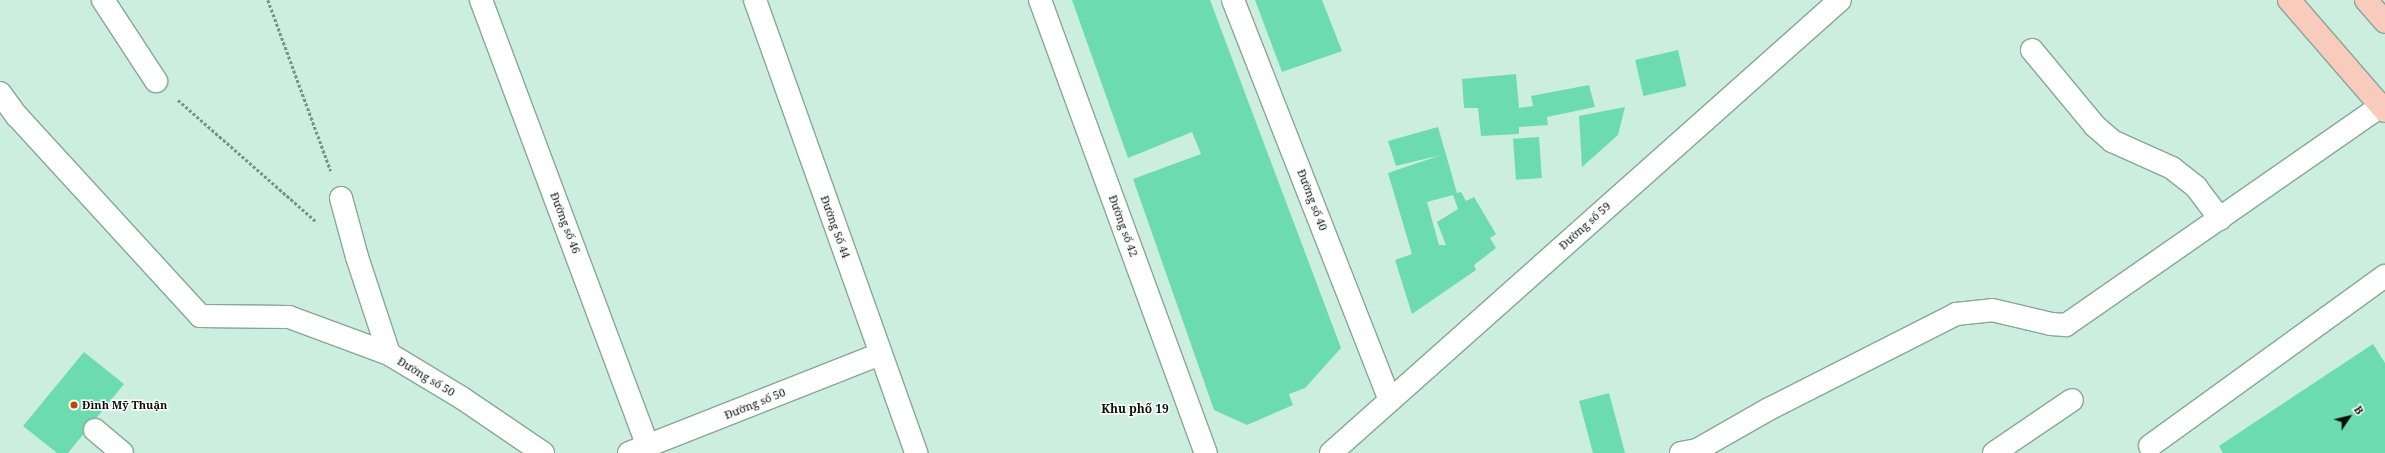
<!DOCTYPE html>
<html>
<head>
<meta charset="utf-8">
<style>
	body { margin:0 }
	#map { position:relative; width:2385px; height:453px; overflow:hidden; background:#cceede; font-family:"Noto Serif",serif }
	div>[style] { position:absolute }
	.building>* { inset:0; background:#6cdcaf; transform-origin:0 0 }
	.path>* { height:2.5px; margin-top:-1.25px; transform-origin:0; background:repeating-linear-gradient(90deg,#7a9387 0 3px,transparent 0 5px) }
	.roads { filter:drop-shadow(1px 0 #87a798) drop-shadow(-1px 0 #87a798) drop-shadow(0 1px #87a798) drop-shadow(0 -1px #87a798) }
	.minor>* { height:22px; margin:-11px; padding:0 11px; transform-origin:11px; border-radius:11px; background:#fff }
	.major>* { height:22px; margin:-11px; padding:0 11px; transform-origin:11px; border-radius:11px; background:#f9cbbc }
	.dots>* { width:11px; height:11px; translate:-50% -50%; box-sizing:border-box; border:2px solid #fff; border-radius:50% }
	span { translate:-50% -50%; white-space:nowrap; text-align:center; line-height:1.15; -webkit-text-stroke:3px #fff; paint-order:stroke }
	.street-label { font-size:11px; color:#06110c }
	.poi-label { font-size:11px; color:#06110c; font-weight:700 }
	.left { translate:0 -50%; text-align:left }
	.neighbourhood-label { font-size:12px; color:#06110c; font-weight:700 }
	.north { position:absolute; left:2329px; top:397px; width:40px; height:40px; -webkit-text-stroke:3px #fff; paint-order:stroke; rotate:55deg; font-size:11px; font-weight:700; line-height:16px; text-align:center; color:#06110c }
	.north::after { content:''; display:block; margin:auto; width:14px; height:18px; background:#06110c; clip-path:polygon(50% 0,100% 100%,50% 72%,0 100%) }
</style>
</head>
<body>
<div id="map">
	<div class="building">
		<div style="clip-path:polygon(1072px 0,1210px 0,1341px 348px,1305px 388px,1289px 394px,1293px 405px,1247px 425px,1214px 410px,1133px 179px,1201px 154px,1192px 132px,1128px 158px)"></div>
		<div style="clip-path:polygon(1255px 0,1322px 0,1342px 51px,1282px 72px)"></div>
		<div style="left:1678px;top:50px;width:37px;height:44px;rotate:77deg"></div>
		<div style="clip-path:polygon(1516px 74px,1519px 108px,1533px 106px,1531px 96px,1589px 85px,1595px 107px,1547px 117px,1548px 125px,1519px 127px,1519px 134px,1481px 136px,1478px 108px,1464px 108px,1462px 79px)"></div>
		<div style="clip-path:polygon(1625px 107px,1618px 135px,1582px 167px,1579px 116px)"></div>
		<div style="clip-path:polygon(evenodd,1438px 127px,1457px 193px,1461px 192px,1466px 201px,1474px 197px,1496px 234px,1490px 238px,1496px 248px,1474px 265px,1476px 270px,1412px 314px,1395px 260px,1412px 254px,1388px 173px,1441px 155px,1396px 166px,1388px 141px,1438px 127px,1453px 195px,1458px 209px,1437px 222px,1446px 245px,1439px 245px,1427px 202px,1453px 195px)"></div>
		<div style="left:1539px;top:137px;width:41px;height:26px;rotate:86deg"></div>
		<div style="clip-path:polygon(2373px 344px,2385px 363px,2385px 453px,2223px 453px,2219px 446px)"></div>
		<div style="clip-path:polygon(84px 352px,124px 384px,68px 453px,57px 453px,23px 426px)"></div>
		<div style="left:1609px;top:393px;width:62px;height:31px;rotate:75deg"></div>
	</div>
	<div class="path">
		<div style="left:268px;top:0;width:182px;rotate:69.8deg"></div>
		<div style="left:178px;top:100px;width:185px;rotate:41.3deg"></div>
	</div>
	<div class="roads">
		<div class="minor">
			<div style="left:103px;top:0;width:97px;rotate:56.8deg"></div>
			<div style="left:481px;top:0;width:476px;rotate:69.5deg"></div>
			<div style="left:755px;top:0;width:481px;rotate:70.4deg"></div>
			<div style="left:1040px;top:0;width:482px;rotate:69.9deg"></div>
			<div style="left:1233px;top:0;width:430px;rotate:68.6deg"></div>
			<div style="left:2032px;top:50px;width:99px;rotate:50.3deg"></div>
			<div style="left:2095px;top:126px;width:23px;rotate:41deg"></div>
			<div style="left:2112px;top:141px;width:66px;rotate:24.2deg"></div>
			<div style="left:2172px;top:168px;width:31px;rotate:38deg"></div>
			<div style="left:2196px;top:187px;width:40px;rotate:53deg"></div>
			<div style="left:0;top:93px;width:29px;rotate:54deg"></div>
			<div style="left:17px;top:116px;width:271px;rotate:47.5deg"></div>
			<div style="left:200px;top:316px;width:89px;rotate:0.6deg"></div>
			<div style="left:289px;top:317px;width:107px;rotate:20.3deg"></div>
			<div style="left:389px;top:354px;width:85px;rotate:31.1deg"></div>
			<div style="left:462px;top:398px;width:98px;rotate:34.2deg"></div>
			<div style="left:341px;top:198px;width:61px;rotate:74.8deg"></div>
			<div style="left:357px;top:257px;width:102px;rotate:71.7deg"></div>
			<div style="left:95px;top:430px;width:35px;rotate:40deg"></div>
			<div style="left:2150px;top:446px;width:290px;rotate:-35.9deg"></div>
			<div style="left:629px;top:453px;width:270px;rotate:-21.5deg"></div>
			<div style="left:1331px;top:453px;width:681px;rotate:-41.67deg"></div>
			<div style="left:1681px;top:453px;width:16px;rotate:-11deg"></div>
			<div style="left:1697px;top:450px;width:83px;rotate:-29.7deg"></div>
			<div style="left:1769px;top:409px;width:210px;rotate:-26.9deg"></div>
			<div style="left:1956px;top:314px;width:36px;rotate:-6deg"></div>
			<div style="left:1992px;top:310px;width:61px;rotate:13.3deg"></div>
			<div style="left:2051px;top:324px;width:15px;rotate:4deg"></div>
			<div style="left:2066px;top:325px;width:384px;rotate:-34.8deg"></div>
			<div style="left:1994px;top:453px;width:94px;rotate:-34.2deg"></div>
		</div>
		<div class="major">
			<div style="left:2289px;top:0;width:147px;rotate:49.1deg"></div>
			<div style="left:2366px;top:0;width:29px;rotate:49deg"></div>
		</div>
	</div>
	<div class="dots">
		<div style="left:74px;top:405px;background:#c84201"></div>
	</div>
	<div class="street-label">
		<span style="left:1312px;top:200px;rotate:69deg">Đường số 40</span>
		<span style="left:565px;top:223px;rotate:69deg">Đường số 46</span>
		<span style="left:1123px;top:226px;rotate:70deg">Đường số 42</span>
		<span style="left:1585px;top:226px;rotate:-42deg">Đường số 59</span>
		<span style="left:835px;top:227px;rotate:70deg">Đường Số 44</span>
		<span style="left:426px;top:377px;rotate:31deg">Đường số 50</span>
		<span style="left:755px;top:404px;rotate:-22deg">Đường số 50</span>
	</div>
	<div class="poi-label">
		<span class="left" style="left:82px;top:405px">Đình Mỹ Thuận</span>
	</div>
	<div class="neighbourhood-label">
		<span style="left:1135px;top:409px">Khu phố 19</span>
	</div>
	<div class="north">B</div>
</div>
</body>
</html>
